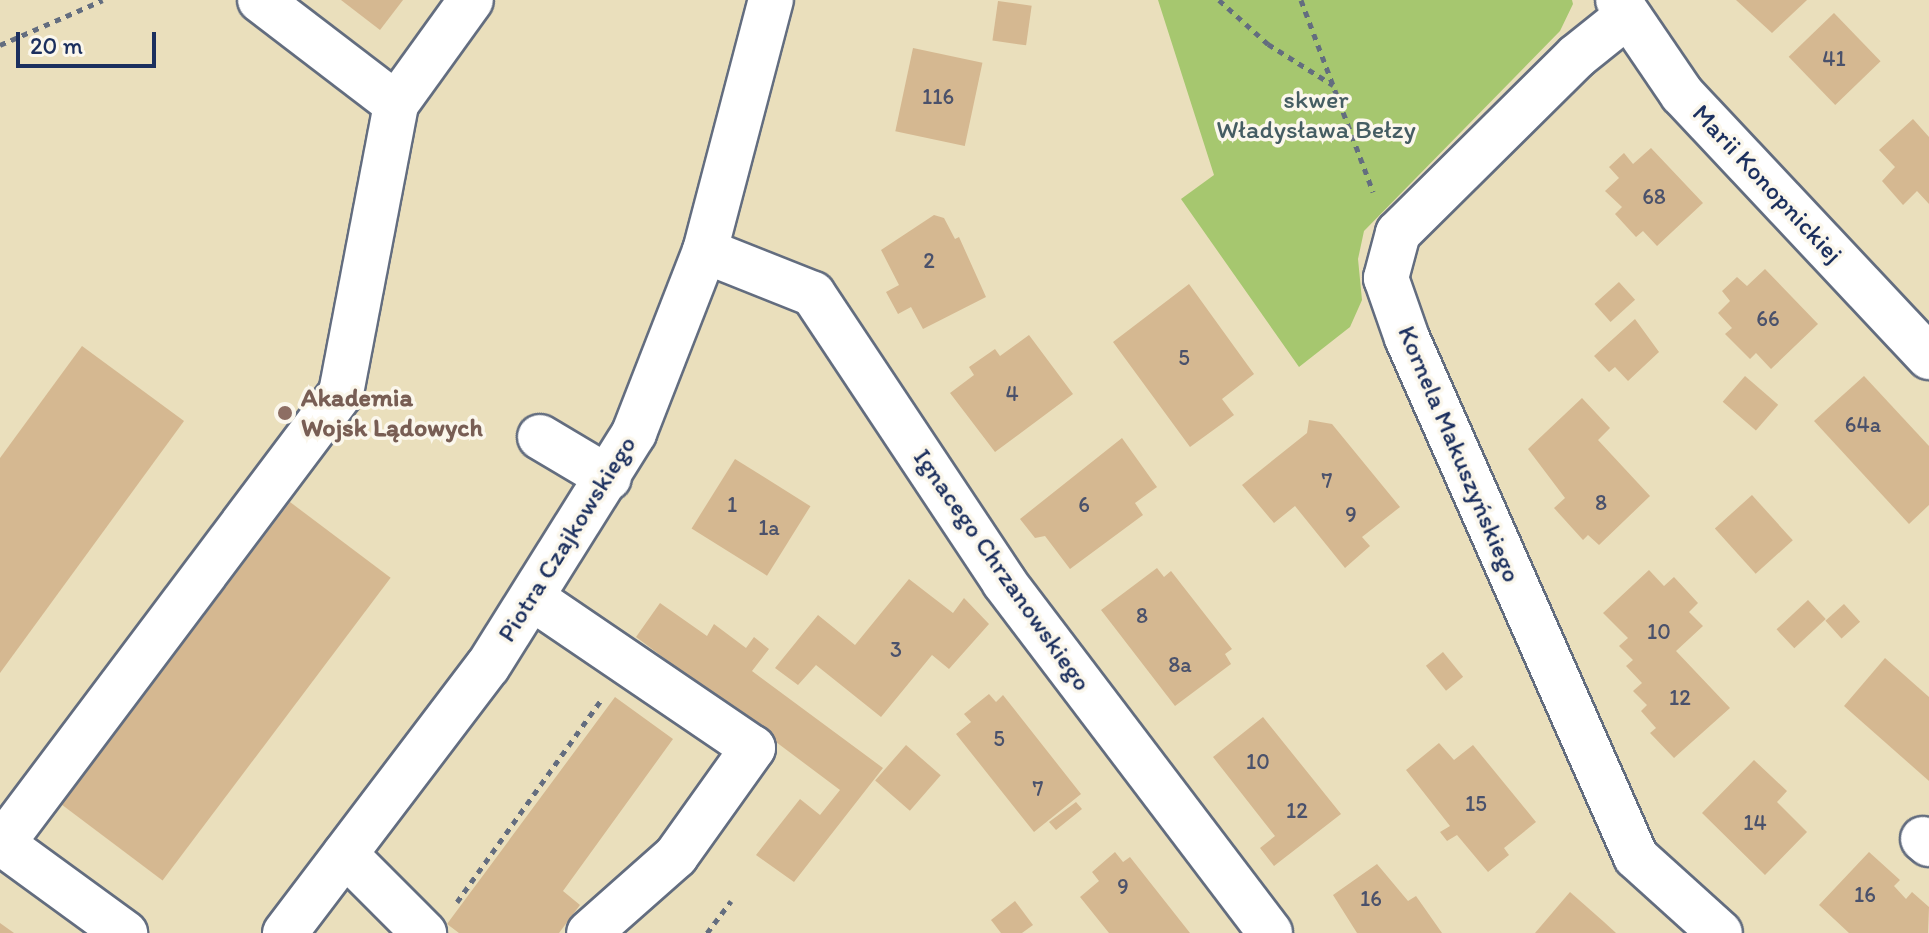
<!DOCTYPE html>
<html>
<head>
<meta charset="utf-8">
<style>
	body { margin:0 }
	#map { position:relative; width:1929px; height:933px; overflow:hidden; background:#eadfbc; font-family:Itim,sans-serif }
	div>[style] { position:absolute }
	.green>* { inset:0; background:#a6c76f }
	.building>* { inset:0; background:#d5b891; transform-origin:0 0 }
	.path>* { height:5px; margin-top:-2.5px; transform-origin:0; background:repeating-linear-gradient(90deg,#636d7f 0 6px,transparent 0 12px) }
	.roads { filter:drop-shadow(2px 0 #636d7f) drop-shadow(-2px 0 #636d7f) drop-shadow(0 2px #636d7f) drop-shadow(0 -2px #636d7f) }
	.minor>* { height:44px; margin:-22px; padding:0 22px; transform-origin:22px; border-radius:22px; background:#fff }
	.dots>* { width:22px; height:22px; translate:-50% -50%; box-sizing:border-box; border:4px solid #fbf7ec; border-radius:50% }
	span { translate:-50% -50%; white-space:nowrap; text-align:center; line-height:1.15; -webkit-text-stroke:7px #fbf7ec; paint-order:stroke }
	.number-label { font-size:22px; color:#4a516b }
	.number-label span { -webkit-text-stroke-width:0 }
	.park-label { font-size:26px; color:#455d63 }
	.street-label { font-size:26px; color:#1b2f5e }
	.education-label { font-size:26px; color:#785e54; font-weight:700 }
	.left { translate:0 -50%; text-align:left }
	.scale { position:absolute; left:16px; top:32px; width:140px; height:36px; box-sizing:border-box; border:4px solid #1b2f5e; border-top:0; padding-left:10px; font-size:24px; line-height:28px; white-space:nowrap; color:#1b2f5e; -webkit-text-stroke:6px #fbf7ec; paint-order:stroke }
</style>
</head>
<body>
<div id="map">
	<div class="green">
		<div style="clip-path:polygon(1158px 0,1572px 0,1573px 4px,1560px 31px,1364px 231px,1358px 259px,1362px 300px,1350px 327px,1299px 367px,1181px 199px,1214px 175px)"></div>
	</div>
	<div class="building">
		<div style="clip-path:polygon(341px 0,403px 0,380px 30px)"></div>
		<div style="clip-path:polygon(1736px 0,1807px 0,1772px 33px)"></div>
		<div style="left:998px;top:1px;width:34px;height:40px;rotate:8deg"></div>
		<div style="left:1834px;top:13px;width:67px;height:63px;rotate:46deg"></div>
		<div style="left:913px;top:48px;width:71px;height:85px;rotate:12deg"></div>
		<div style="clip-path:polygon(1913px 119px,1929px 137px,1929px 204px,1917px 191px,1903px 205px,1882px 181px,1895px 167px,1879px 150px)"></div>
		<div style="clip-path:polygon(1651px 148px,1703px 203px,1657px 246px,1643px 231px,1636px 237px,1615px 214px,1622px 207px,1605px 191px,1619px 178px,1609px 167px,1624px 153px,1633px 164px)"></div>
		<div style="clip-path:polygon(934px 215px,944px 218px,955px 239px,959px 237px,986px 297px,923px 329px,911px 307px,898px 314px,886px 292px,899px 285px,881px 250px)"></div>
		<div style="clip-path:polygon(1765px 269px,1818px 324px,1771px 369px,1756px 353px,1750px 359px,1725px 334px,1732px 328px,1718px 313px,1730px 301px,1722px 291px,1737px 277px,1747px 286px)"></div>
		<div style="left:1619px;top:282px;width:24px;height:33px;rotate:48deg"></div>
		<div style="clip-path:polygon(1189px 284px,1254px 374px,1222px 399px,1234px 415px,1190px 447px,1113px 342px)"></div>
		<div style="clip-path:polygon(1635px 319px,1659px 352px,1628px 381px,1615px 367px,1609px 372px,1594px 356px)"></div>
		<div style="clip-path:polygon(1029px 335px,1073px 394px,995px 452px,950px 393px,974px 375px,969px 367px,995px 349px,1000px 356px)"></div>
		<div style="clip-path:polygon(82px 346px,184px 421px,0 673px,0 458px)"></div>
		<div style="left:1745px;top:376px;width:44px;height:34px;rotate:41deg"></div>
		<div style="clip-path:polygon(1864px 376px,1929px 446px,1929px 505px,1909px 524px,1814px 421px)"></div>
		<div style="clip-path:polygon(1582px 398px,1610px 428px,1598px 440px,1650px 496px,1599px 545px,1588px 535px,1583px 540px,1554px 508px,1565px 498px,1528px 449px)"></div>
		<div style="clip-path:polygon(1309px 420px,1332px 424px,1400px 507px,1362px 537px,1370px 546px,1345px 568px,1295px 506px,1274px 523px,1242px 485px,1307px 433px)"></div>
		<div style="clip-path:polygon(1122px 438px,1157px 487px,1135px 503px,1143px 515px,1070px 569px,1045px 536px,1035px 538px,1020px 519px)"></div>
		<div style="left:735px;top:459px;width:89px;height:82px;rotate:32deg"></div>
		<div style="left:1752px;top:495px;width:61px;height:50px;rotate:48deg"></div>
		<div style="left:290px;top:502px;width:126px;height:379px;rotate:37deg"></div>
		<div style="clip-path:polygon(1157px 568px,1164px 577px,1171px 571px,1232px 649px,1225px 654px,1231px 664px,1175px 706px,1101px 610px)"></div>
		<div style="clip-path:polygon(1649px 570px,1664px 586px,1674px 577px,1698px 603px,1689px 612px,1703px 626px,1676px 651px,1730px 708px,1674px 758px,1650px 733px,1656px 728px,1641px 711px,1647px 705px,1633px 691px,1642px 683px,1626px 666px,1633px 660px,1619px 646px,1628px 638px,1603px 613px)"></div>
		<div style="clip-path:polygon(909px 579px,953px 613px,964px 598px,989px 624px,949px 669px,932px 655px,881px 717px,816px 665px,798px 685px,775px 668px,818px 615px,855px 645px)"></div>
		<div style="left:1808px;top:600px;width:26px;height:43px;rotate:47deg"></div>
		<div style="clip-path:polygon(660px 603px,707px 636px,714px 624px,746px 648px,754px 637px,769px 649px,752px 671px,883px 768px,794px 882px,756px 855px,800px 799px,820px 815px,840px 790px,636px 637px)"></div>
		<div style="left:1844px;top:604px;width:24px;height:25px;rotate:48deg"></div>
		<div style="left:1443px;top:652px;width:32px;height:22px;rotate:51deg"></div>
		<div style="clip-path:polygon(1885px 658px,1929px 697px,1929px 781px,1844px 706px)"></div>
		<div style="clip-path:polygon(989px 694px,996px 702px,1003px 695px,1081px 794px,1034px 832px,956px 734px,971px 722px,964px 714px)"></div>
		<div style="clip-path:polygon(615px 697px,673px 739px,563px 891px,580px 905px,559px 933px,459px 933px,447px 924px)"></div>
		<div style="clip-path:polygon(1263px 717px,1341px 814px,1274px 866px,1260px 848px,1275px 836px,1213px 757px)"></div>
		<div style="clip-path:polygon(1439px 743px,1454px 760px,1473px 745px,1536px 822px,1504px 848px,1509px 855px,1488px 872px,1457px 835px,1447px 841px,1440px 832px,1450px 826px,1406px 770px)"></div>
		<div style="left:906px;top:745px;width:46px;height:47px;rotate:41deg"></div>
		<div style="clip-path:polygon(1754px 760px,1787px 791px,1777px 802px,1807px 832px,1765px 875px,1702px 813px)"></div>
		<div style="clip-path:polygon(1076px 802px,1082px 809px,1056px 830px,1049px 822px)"></div>
		<div style="clip-path:polygon(1115px 852px,1123px 862px,1130px 857px,1190px 933px,1109px 933px,1080px 897px,1099px 881px,1092px 872px)"></div>
		<div style="clip-path:polygon(1869px 852px,1900px 880px,1894px 886px,1906px 899px,1912px 892px,1929px 907px,1928px 933px,1849px 933px,1819px 905px)"></div>
		<div style="clip-path:polygon(1377px 864px,1408px 901px,1416px 896px,1442px 933px,1357px 933px,1333px 895px)"></div>
		<div style="clip-path:polygon(1570px 892px,1604px 922px,1616px 933px,1535px 933px)"></div>
		<div style="clip-path:polygon(1015px 901px,1033px 925px,1022px 933px,1001px 933px,991px 920px)"></div>
		<div style="clip-path:polygon(0 923px,14px 933px,0 933px)"></div>
	</div>
	<div class="path">
		<div style="left:1219px;top:0;width:66px;rotate:41.9deg"></div>
		<div style="left:1268px;top:44px;width:77px;rotate:32.2deg"></div>
		<div style="left:1301px;top:0;width:205px;rotate:69.4deg"></div>
		<div style="left:0;top:45px;width:112px;rotate:-23.6deg"></div>
		<div style="left:457px;top:902px;width:249px;rotate:-54.5deg"></div>
		<div style="left:707px;top:933px;width:40px;rotate:-53deg"></div>
	</div>
	<div class="roads">
		<div class="minor">
			<div style="left:260px;top:0;width:171px;rotate:37.4deg"></div>
			<div style="left:1618px;top:0;width:114px;rotate:55.8deg"></div>
			<div style="left:1682px;top:94px;width:361px;rotate:46.8deg"></div>
			<div style="left:1627px;top:16px;width:64px;rotate:141.3deg"></div>
			<div style="left:1577px;top:56px;width:252px;rotate:135.3deg"></div>
			<div style="left:1398px;top:233px;width:47px;rotate:104.9deg"></div>
			<div style="left:1386px;top:278px;width:64px;rotate:70.7deg"></div>
			<div style="left:1407px;top:338px;width:567px;rotate:66.19deg"></div>
			<div style="left:1636px;top:857px;width:113px;rotate:42.1deg"></div>
			<div style="left:705px;top:251px;width:116px;rotate:21.7deg"></div>
			<div style="left:813px;top:294px;width:346px;rotate:56.4deg"></div>
			<div style="left:1004px;top:582px;width:440px;rotate:52.8deg"></div>
			<div style="left:540px;top:437px;width:80px;rotate:30.7deg"></div>
			<div style="left:532px;top:598px;width:267px;rotate:34.2deg"></div>
			<div style="left:753px;top:748px;width:133px;rotate:125.5deg"></div>
			<div style="left:676px;top:856px;width:116px;rotate:138.5deg"></div>
			<div style="left:1923px;top:839px;width:8px;rotate:40deg"></div>
			<div style="left:0;top:842px;width:155px;rotate:36.1deg"></div>
			<div style="left:2px;top:844px;width:564px;rotate:-53.07deg"></div>
			<div style="left:341px;top:393px;width:294px;rotate:-79.2deg"></div>
			<div style="left:396px;top:104px;width:128px;rotate:-54.2deg"></div>
			<div style="left:345px;top:854px;width:112px;rotate:45deg"></div>
			<div style="left:285px;top:933px;width:335px;rotate:-52.8deg"></div>
			<div style="left:488px;top:666px;width:275px;rotate:-57.9deg"></div>
			<div style="left:634px;top:433px;width:195px;rotate:-68.7deg"></div>
			<div style="left:705px;top:251px;width:260px;rotate:-75.3deg"></div>
		</div>
	</div>
	<div class="dots">
		<div style="left:285px;top:413px;background:#8d6e63"></div>
	</div>
	<div class="number-label">
		<span style="left:1834px;top:59px">41</span>
		<span style="left:938px;top:97px">116</span>
		<span style="left:1654px;top:197px">68</span>
		<span style="left:929px;top:261px">2</span>
		<span style="left:1768px;top:319px">66</span>
		<span style="left:1184px;top:358px">5</span>
		<span style="left:1012px;top:394px">4</span>
		<span style="left:1863px;top:425px">64a</span>
		<span style="left:1327px;top:481px">7</span>
		<span style="left:1601px;top:503px">8</span>
		<span style="left:732px;top:505px">1</span>
		<span style="left:1084px;top:505px">6</span>
		<span style="left:1351px;top:515px">9</span>
		<span style="left:769px;top:528px">1a</span>
		<span style="left:1142px;top:616px">8</span>
		<span style="left:1659px;top:632px">10</span>
		<span style="left:896px;top:650px">3</span>
		<span style="left:1180px;top:665px">8a</span>
		<span style="left:1680px;top:698px">12</span>
		<span style="left:999px;top:739px">5</span>
		<span style="left:1258px;top:762px">10</span>
		<span style="left:1038px;top:789px">7</span>
		<span style="left:1476px;top:804px">15</span>
		<span style="left:1297px;top:811px">12</span>
		<span style="left:1755px;top:823px">14</span>
		<span style="left:1123px;top:887px">9</span>
		<span style="left:1865px;top:895px">16</span>
		<span style="left:1371px;top:899px">16</span>
	</div>
	<div class="park-label">
		<span style="left:1316px;top:115px">skwer<br>Władysława Bełzy</span>
	</div>
	<div class="street-label">
		<span style="left:1767px;top:184px;rotate:47deg">Marii Konopnickiej</span>
		<span style="left:1459px;top:454px;rotate:67deg">Kornela Makuszyńskiego</span>
		<span style="left:567px;top:539px;rotate:-58deg">Piotra Czajkowskiego</span>
		<span style="left:1002px;top:570px;rotate:55deg">Ignacego Chrzanowskiego</span>
	</div>
	<div class="education-label">
		<span class="left" style="left:301px;top:413px">Akademia<br>Wojsk Lądowych</span>
	</div>
	<div class="scale">20 m</div>
</div>
</body>
</html>
